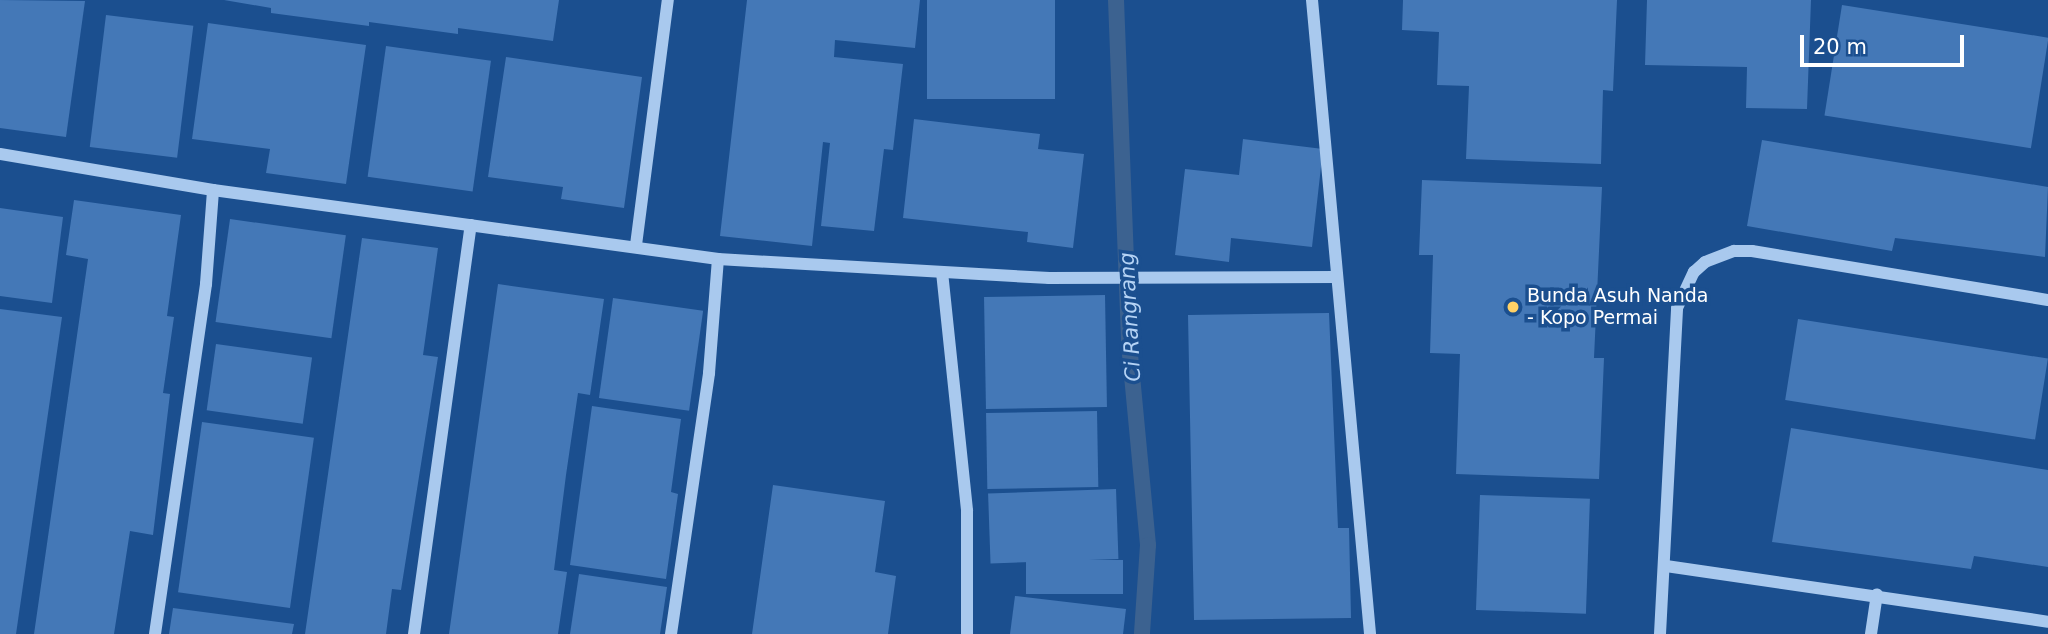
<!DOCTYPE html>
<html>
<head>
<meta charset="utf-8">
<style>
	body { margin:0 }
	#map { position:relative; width:2048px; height:634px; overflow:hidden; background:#1b4f8f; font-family:"DejaVu Sans",sans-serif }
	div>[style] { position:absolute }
	.stream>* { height:16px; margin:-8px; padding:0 8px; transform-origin:8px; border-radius:8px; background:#3c6290 }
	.building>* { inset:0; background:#4478b7; transform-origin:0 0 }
	.minor>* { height:12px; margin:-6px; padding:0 6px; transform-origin:6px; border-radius:6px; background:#a9c9ee }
	.dots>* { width:19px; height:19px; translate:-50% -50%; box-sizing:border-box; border:4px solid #1b4f8f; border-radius:50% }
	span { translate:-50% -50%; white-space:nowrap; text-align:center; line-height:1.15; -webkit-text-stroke:7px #1b4f8f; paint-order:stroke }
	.poi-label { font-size:19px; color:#fff }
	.left { translate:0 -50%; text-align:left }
	.water-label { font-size:21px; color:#b5d3f5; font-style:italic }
	.scale { position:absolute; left:1800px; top:35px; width:164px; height:32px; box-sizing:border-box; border:4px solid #fff; border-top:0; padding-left:9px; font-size:21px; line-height:24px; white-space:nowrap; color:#fff; -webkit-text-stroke:5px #1b4f8f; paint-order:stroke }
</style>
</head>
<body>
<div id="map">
	<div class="stream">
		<div style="left:1116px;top:0;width:344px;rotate:87.8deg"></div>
		<div style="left:1129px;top:344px;width:202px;rotate:84.6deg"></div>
		<div style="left:1148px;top:545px;width:89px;rotate:93.9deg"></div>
	</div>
	<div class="building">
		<div style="clip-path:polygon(0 0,85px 1px,66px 137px,0 128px)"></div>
		<div style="clip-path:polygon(224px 0,559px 0,553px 41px,458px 28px,458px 34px,369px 22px,369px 26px,271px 13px,271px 8px)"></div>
		<div style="clip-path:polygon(747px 0,920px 0,915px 48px,835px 40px,834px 57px,903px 64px,893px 150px,884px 149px,874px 231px,821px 226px,830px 143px,823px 142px,812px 246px,720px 236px)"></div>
		<div style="left:927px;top:0;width:128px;height:99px"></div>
		<div style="clip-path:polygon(1403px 0,1617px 0,1613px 91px,1603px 90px,1601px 164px,1466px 159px,1469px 86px,1437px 85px,1439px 32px,1402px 30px)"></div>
		<div style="clip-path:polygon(1647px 0,1811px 0,1807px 109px,1746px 108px,1747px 67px,1645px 65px)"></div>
		<div style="left:1842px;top:5px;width:209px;height:112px;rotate:9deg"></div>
		<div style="left:106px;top:15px;width:88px;height:133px;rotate:7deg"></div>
		<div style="clip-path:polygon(208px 23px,366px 45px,346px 184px,266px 173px,270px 149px,192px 139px)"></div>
		<div style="left:386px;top:46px;width:106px;height:132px;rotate:8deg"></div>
		<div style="clip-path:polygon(506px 57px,642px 77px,624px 208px,561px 199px,563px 187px,488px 177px)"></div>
		<div style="clip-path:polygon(914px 119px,1040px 134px,1038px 149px,1084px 154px,1073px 248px,1027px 242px,1028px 232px,903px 218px)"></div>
		<div style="clip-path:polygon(1243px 139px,1323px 149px,1312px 247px,1231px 238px,1229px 262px,1175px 255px,1185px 169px,1239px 175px)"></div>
		<div style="clip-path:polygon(1762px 140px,2048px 187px,2045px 257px,1895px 238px,1892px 251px,1747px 226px)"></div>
		<div style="clip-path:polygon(1422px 180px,1602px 187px,1594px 358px,1604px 358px,1599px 479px,1456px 474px,1460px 354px,1430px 353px,1433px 255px,1419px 255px)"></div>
		<div style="clip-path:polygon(74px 200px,181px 215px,167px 316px,174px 317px,163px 393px,170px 394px,153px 535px,130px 531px,114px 634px,34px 634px,88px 259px,66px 255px)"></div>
		<div style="clip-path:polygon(0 208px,63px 217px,52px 303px,0 296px)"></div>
		<div style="left:230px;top:219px;width:117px;height:104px;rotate:8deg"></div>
		<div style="clip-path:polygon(362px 238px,438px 248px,423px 355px,438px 357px,401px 590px,392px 589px,386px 634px,305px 634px)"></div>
		<div style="clip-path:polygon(498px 284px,604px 299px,590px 395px,578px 393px,566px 475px,554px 570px,567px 572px,558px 634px,449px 634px)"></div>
		<div style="left:1105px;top:295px;width:112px;height:121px;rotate:89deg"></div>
		<div style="left:613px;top:298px;width:91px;height:101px;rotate:8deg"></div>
		<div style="clip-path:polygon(0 309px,62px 317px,16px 634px,0 634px)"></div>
		<div style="clip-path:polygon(1329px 313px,1338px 528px,1349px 528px,1351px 618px,1194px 620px,1188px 315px)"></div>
		<div style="left:1798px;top:319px;width:253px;height:82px;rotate:9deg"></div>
		<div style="left:216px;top:344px;width:97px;height:67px;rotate:8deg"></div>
		<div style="clip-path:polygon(592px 406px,681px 419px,671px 492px,678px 494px,666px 579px,570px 565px)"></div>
		<div style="left:1097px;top:411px;width:76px;height:111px;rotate:89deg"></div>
		<div style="left:202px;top:422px;width:113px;height:172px;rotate:8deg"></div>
		<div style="clip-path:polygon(1791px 428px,2048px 470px,2048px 567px,1974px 556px,1971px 569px,1772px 542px)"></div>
		<div style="clip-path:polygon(773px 485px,885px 501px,875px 572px,896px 576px,888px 634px,752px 634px)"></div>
		<div style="left:1116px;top:489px;width:70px;height:128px;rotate:88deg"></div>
		<div style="left:1480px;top:495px;width:110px;height:115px;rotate:2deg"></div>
		<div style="left:1123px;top:560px;width:34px;height:97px;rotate:90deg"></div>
		<div style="clip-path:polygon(579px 574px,667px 587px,660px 634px,570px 634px)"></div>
		<div style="clip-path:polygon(1015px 596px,1126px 609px,1123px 634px,1010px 634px)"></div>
		<div style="clip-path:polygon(173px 608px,294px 624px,292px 634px,169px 634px)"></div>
	</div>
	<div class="minor">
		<div style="left:1312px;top:0;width:637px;rotate:84.77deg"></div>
		<div style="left:0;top:154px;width:216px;rotate:9.6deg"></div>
		<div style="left:213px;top:190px;width:510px;rotate:7.78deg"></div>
		<div style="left:718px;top:259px;width:332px;rotate:3.3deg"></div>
		<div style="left:1049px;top:278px;width:288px;rotate:-0.2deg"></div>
		<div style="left:636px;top:245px;width:247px;rotate:-82.6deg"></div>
		<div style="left:942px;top:272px;width:240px;rotate:84deg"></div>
		<div style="left:967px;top:511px;width:123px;rotate:90deg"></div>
		<div style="left:1666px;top:566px;width:386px;rotate:8.3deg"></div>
		<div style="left:155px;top:634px;width:354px;rotate:-81.7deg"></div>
		<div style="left:206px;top:284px;width:94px;rotate:-85.7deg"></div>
		<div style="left:414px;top:634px;width:413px;rotate:-82.1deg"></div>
		<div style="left:671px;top:634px;width:264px;rotate:-81.7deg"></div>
		<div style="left:709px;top:373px;width:114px;rotate:-85.5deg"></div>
		<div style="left:1660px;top:634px;width:326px;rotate:-87deg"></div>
		<div style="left:1677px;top:308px;width:40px;rotate:-65deg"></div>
		<div style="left:1694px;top:272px;width:15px;rotate:-42deg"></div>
		<div style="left:1705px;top:262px;width:31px;rotate:-21deg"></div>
		<div style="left:1734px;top:251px;width:18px"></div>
		<div style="left:1752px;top:251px;width:300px;rotate:9.4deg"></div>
		<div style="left:1871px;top:634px;width:40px;rotate:-81.5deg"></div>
	</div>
	<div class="dots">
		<div style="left:1513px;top:307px;background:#ffd166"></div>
	</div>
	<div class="poi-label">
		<span class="left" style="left:1527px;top:307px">Bunda Asuh Nanda<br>- Kopo Permai</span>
	</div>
	<div class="water-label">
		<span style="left:1130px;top:317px;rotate:-93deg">Ci Rangrang</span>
	</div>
	<div class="scale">20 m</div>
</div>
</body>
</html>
